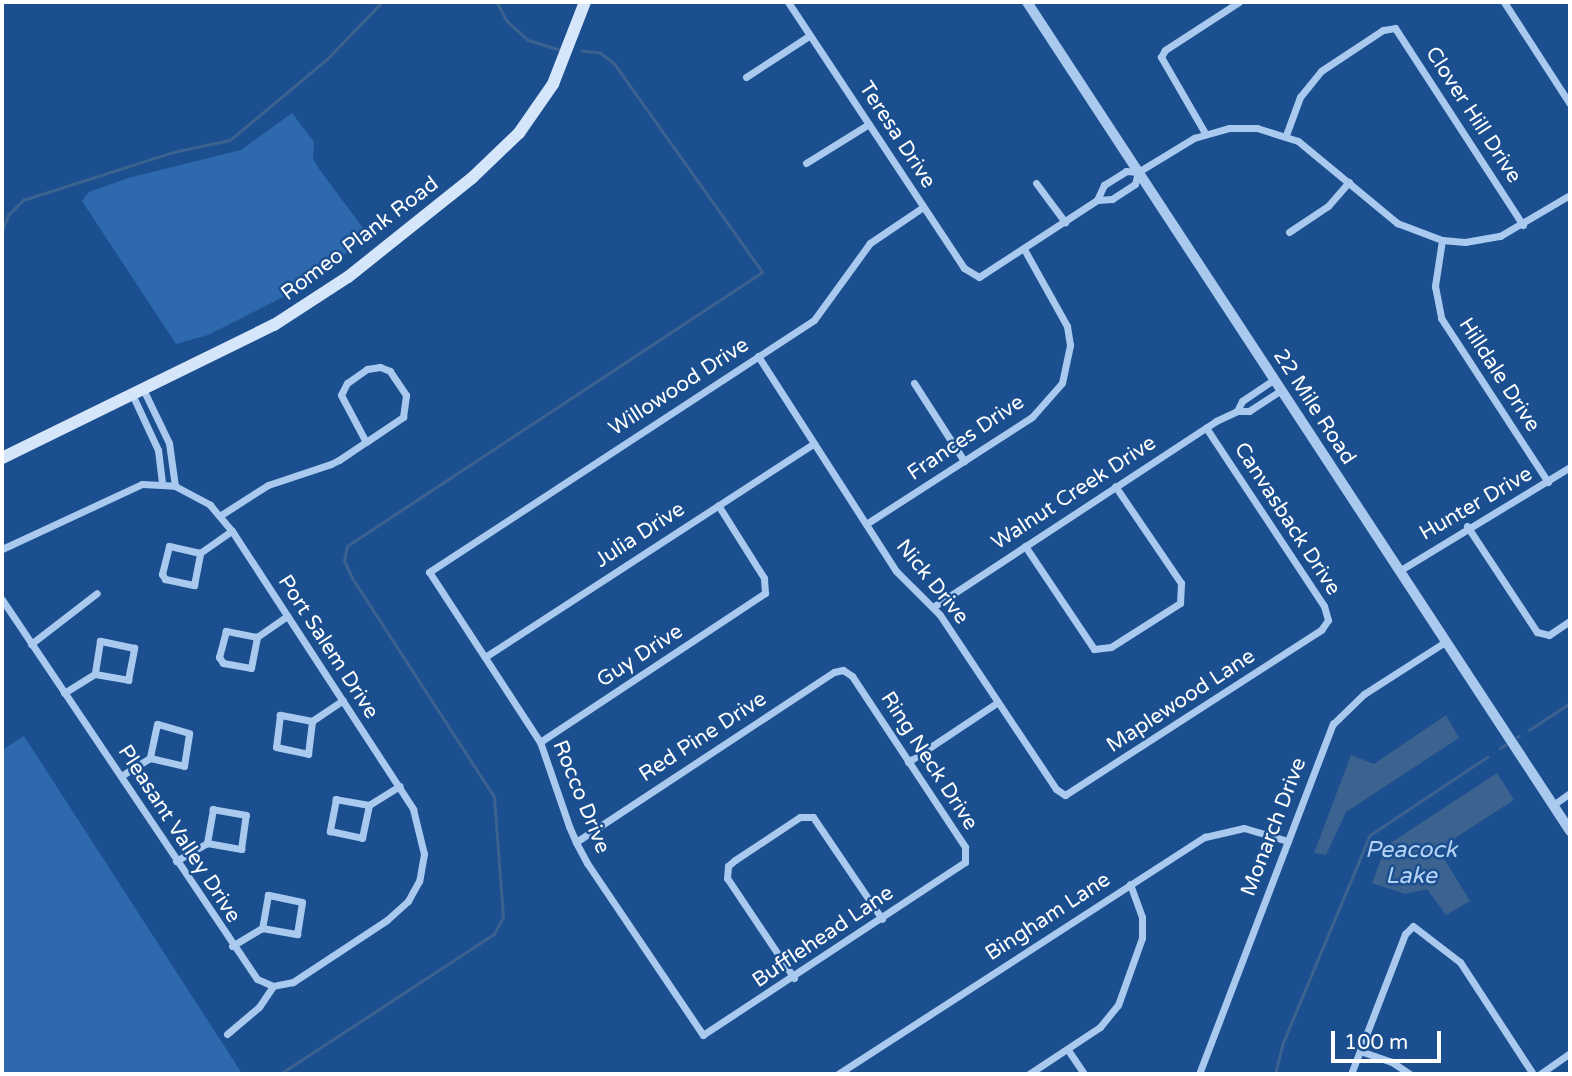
<!DOCTYPE html>
<html>
<head>
<meta charset="utf-8">
<style>
	body { margin:0 }
	#map { position:relative; width:1572px; height:1076px; overflow:hidden; background:#1b4f8f; font-family:"Varela Round",sans-serif }
	div>[style] { position:absolute }
	.green>* { inset:0; background:#2e69ad }
	.water>* { inset:0; background:#3c6290 }
	.stream>* { height:2.5px; margin:-1.25px; padding:0 1.25px; transform-origin:1.25px; border-radius:1.25px; background:#3c6290 }
	.minor>* { height:7px; margin:-3.5px; padding:0 3.5px; transform-origin:3.5px; border-radius:3.5px; background:#a9c9ee }
	.tertiary>* { height:10px; margin:-5px; padding:0 5px; transform-origin:5px; border-radius:5px; background:#a9c9ee }
	.secondary>* { height:12px; margin:-6px; padding:0 6px; transform-origin:6px; border-radius:6px; background:#d6e6fa }
	span { translate:-50% -50%; white-space:nowrap; text-align:center; line-height:1.15; -webkit-text-stroke:5px #1b4f8f; paint-order:stroke }
	.street-label { font-size:21px; color:#fff }
	.water-label { font-size:23px; color:#b5d3f5; font-style:italic }
	.frame { position:absolute; inset:0; border:4px solid #fff; pointer-events:none }
	.scale { position:absolute; left:1331px; top:1031px; width:110px; height:32px; box-sizing:border-box; border:4px solid #fff; border-top:0; padding-left:9px; font-size:21px; line-height:24px; white-space:nowrap; color:#fff; -webkit-text-stroke:5px #1b4f8f; paint-order:stroke }
</style>
</head>
<body>
<div id="map">
	<div class="green">
		<div style="clip-path:polygon(292px 113px,314px 142px,313px 158px,319px 169px,369px 236px,295px 291px,208px 335px,176px 344px,82px 201px,89px 192px,128px 178px,241px 150px)"></div>
		<div style="clip-path:polygon(24px 736px,241px 1072px,237px 1074px,2px 1074px,2px 750px)"></div>
	</div>
	<div class="water">
		<div style="clip-path:polygon(1446px 715px,1459px 738px,1346px 812px,1326px 855px,1314px 853px,1351px 755px,1374px 764px)"></div>
		<div style="clip-path:polygon(1497px 773px,1514px 800px,1438px 849px,1470px 901px,1446px 915px,1427px 889px,1405px 894px,1372px 883px,1386px 846px)"></div>
	</div>
	<div class="stream">
		<div style="left:497px;top:2px;width:21px;rotate:62deg"></div>
		<div style="left:507px;top:21px;width:28px;rotate:42deg"></div>
		<div style="left:528px;top:40px;width:31px;rotate:17deg"></div>
		<div style="left:2px;top:231px;width:17px;rotate:-69deg"></div>
		<div style="left:8px;top:215px;width:21px;rotate:-45deg"></div>
		<div style="left:23px;top:200px;width:157px;rotate:-17.7deg"></div>
		<div style="left:173px;top:152px;width:58px;rotate:-11.9deg"></div>
		<div style="left:230px;top:140px;width:126px;rotate:-39.9deg"></div>
		<div style="left:327px;top:59px;width:79px;rotate:-46deg"></div>
		<div style="left:1529px;top:730px;width:49px;rotate:-33.4deg"></div>
		<div style="left:1517px;top:737px;width:2px;rotate:-27deg"></div>
		<div style="left:1500px;top:748px;width:6px;rotate:-31deg"></div>
		<div style="left:280px;top:1074px;width:256px;rotate:-33.2deg"></div>
		<div style="left:494px;top:934px;width:19px;rotate:-62deg"></div>
		<div style="left:503px;top:917px;width:120px;rotate:-94.3deg"></div>
		<div style="left:494px;top:797px;width:261px;rotate:-123deg"></div>
		<div style="left:352px;top:578px;width:19px;rotate:-115deg"></div>
		<div style="left:344px;top:561px;width:15px;rotate:-79deg"></div>
		<div style="left:347px;top:546px;width:497px;rotate:-33.4deg"></div>
		<div style="left:762px;top:272px;width:255px;rotate:-125.4deg"></div>
		<div style="left:614px;top:64px;width:18px;rotate:-142deg"></div>
		<div style="left:600px;top:53px;width:18px;rotate:-174deg"></div>
		<div style="left:1275px;top:1074px;width:30px;rotate:-76deg"></div>
		<div style="left:1282px;top:1045px;width:228px;rotate:-67.3deg"></div>
		<div style="left:1370px;top:835px;width:141px;rotate:-33.7deg"></div>
	</div>
	<div class="minor">
		<div style="left:788px;top:2px;width:319px;rotate:56.5deg"></div>
		<div style="left:964px;top:268px;width:17px;rotate:31deg"></div>
		<div style="left:979px;top:277px;width:141px;rotate:-33.1deg"></div>
		<div style="left:1097px;top:200px;width:17px;rotate:-65deg"></div>
		<div style="left:1104px;top:185px;width:26px;rotate:-32deg"></div>
		<div style="left:1126px;top:171px;width:12px;rotate:5deg"></div>
		<div style="left:1138px;top:172px;width:66px;rotate:-31.3deg"></div>
		<div style="left:1194px;top:138px;width:36px;rotate:-16deg"></div>
		<div style="left:1229px;top:128px;width:28px"></div>
		<div style="left:1257px;top:128px;width:43px;rotate:17.6deg"></div>
		<div style="left:1298px;top:141px;width:129px;rotate:39.6deg"></div>
		<div style="left:1397px;top:223px;width:48px;rotate:20.7deg"></div>
		<div style="left:1442px;top:240px;width:23px;rotate:5deg"></div>
		<div style="left:1465px;top:242px;width:36px;rotate:-10deg"></div>
		<div style="left:1500px;top:236px;width:81px;rotate:-30.4deg"></div>
		<div style="left:1504px;top:2px;width:121px;rotate:57.1deg"></div>
		<div style="left:746px;top:77px;width:75px;rotate:-33.1deg"></div>
		<div style="left:1205px;top:133px;width:88px;rotate:-120.1deg"></div>
		<div style="left:1161px;top:57px;width:8px;rotate:-60deg"></div>
		<div style="left:1165px;top:50px;width:88px;rotate:-33deg"></div>
		<div style="left:1286px;top:135px;width:40px;rotate:-69.8deg"></div>
		<div style="left:1300px;top:97px;width:33px;rotate:-51deg"></div>
		<div style="left:1321px;top:71px;width:74px;rotate:-33.5deg"></div>
		<div style="left:1383px;top:30px;width:12px;rotate:-9deg"></div>
		<div style="left:1395px;top:28px;width:235px;rotate:57deg"></div>
		<div style="left:806px;top:163px;width:74px;rotate:-31.8deg"></div>
		<div style="left:1036px;top:183px;width:49px;rotate:53.4deg"></div>
		<div style="left:1097px;top:200px;width:15px;rotate:-4deg"></div>
		<div style="left:1112px;top:199px;width:27px;rotate:-33deg"></div>
		<div style="left:1135px;top:184px;width:12px;rotate:-76deg"></div>
		<div style="left:1289px;top:232px;width:47px;rotate:-33.7deg"></div>
		<div style="left:1328px;top:206px;width:32px;rotate:-49deg"></div>
		<div style="left:1442px;top:240px;width:47px;rotate:98.7deg"></div>
		<div style="left:1435px;top:286px;width:33px;rotate:79deg"></div>
		<div style="left:1441px;top:318px;width:196px;rotate:56.9deg"></div>
		<div style="left:758px;top:356px;width:255px;rotate:57.3deg"></div>
		<div style="left:896px;top:571px;width:62px;rotate:45deg"></div>
		<div style="left:940px;top:615px;width:209px;rotate:56.3deg"></div>
		<div style="left:1056px;top:789px;width:11px;rotate:34deg"></div>
		<div style="left:1065px;top:795px;width:305px;rotate:-32.8deg"></div>
		<div style="left:1321px;top:630px;width:12px;rotate:-55deg"></div>
		<div style="left:1328px;top:620px;width:15px;rotate:-106deg"></div>
		<div style="left:1324px;top:606px;width:214px;rotate:-123.5deg"></div>
		<div style="left:914px;top:383px;width:93px;rotate:57.3deg"></div>
		<div style="left:143px;top:389px;width:60px;rotate:64.3deg"></div>
		<div style="left:169px;top:443px;width:43px;rotate:82.1deg"></div>
		<div style="left:132px;top:394px;width:62px;rotate:65.1deg"></div>
		<div style="left:158px;top:450px;width:33px;rotate:83deg"></div>
		<div style="left:1237px;top:411px;width:11px;rotate:-63deg"></div>
		<div style="left:1242px;top:401px;width:37px;rotate:-34deg"></div>
		<div style="left:221px;top:515px;width:56px;rotate:-32.6deg"></div>
		<div style="left:268px;top:485px;width:66px;rotate:-18.4deg"></div>
		<div style="left:331px;top:464px;width:9px;rotate:-27deg"></div>
		<div style="left:339px;top:460px;width:32px;rotate:-34deg"></div>
		<div style="left:366px;top:442px;width:45px;rotate:-34deg"></div>
		<div style="left:403px;top:417px;width:22px;rotate:-82deg"></div>
		<div style="left:406px;top:395px;width:29px;rotate:-124deg"></div>
		<div style="left:390px;top:371px;width:11px;rotate:-158deg"></div>
		<div style="left:380px;top:367px;width:13px;rotate:171deg"></div>
		<div style="left:367px;top:369px;width:24px;rotate:145deg"></div>
		<div style="left:347px;top:383px;width:13px;rotate:117deg"></div>
		<div style="left:341px;top:395px;width:53px;rotate:62deg"></div>
		<div style="left:866px;top:524px;width:197px;rotate:-32.8deg"></div>
		<div style="left:1032px;top:417px;width:45px;rotate:-48.6deg"></div>
		<div style="left:1062px;top:383px;width:39px;rotate:-78deg"></div>
		<div style="left:1070px;top:345px;width:19px;rotate:-99deg"></div>
		<div style="left:1067px;top:326px;width:86px;rotate:-119.2deg"></div>
		<div style="left:1467px;top:526px;width:127px;rotate:56.6deg"></div>
		<div style="left:1537px;top:632px;width:12px;rotate:14deg"></div>
		<div style="left:1549px;top:635px;width:25px;rotate:-34deg"></div>
		<div style="left:1025px;top:546px;width:124px;rotate:56.2deg"></div>
		<div style="left:1094px;top:649px;width:17px;rotate:-7deg"></div>
		<div style="left:1111px;top:647px;width:82px;rotate:-32.5deg"></div>
		<div style="left:1180px;top:603px;width:20px;rotate:-87deg"></div>
		<div style="left:1181px;top:583px;width:117px;rotate:-124.2deg"></div>
		<div style="left:2px;top:549px;width:154px;rotate:-24.9deg"></div>
		<div style="left:142px;top:484px;width:33px;rotate:3deg"></div>
		<div style="left:175px;top:486px;width:40px;rotate:28deg"></div>
		<div style="left:210px;top:505px;width:34px;rotate:50deg"></div>
		<div style="left:232px;top:531px;width:332px;rotate:56.9deg"></div>
		<div style="left:413px;top:809px;width:46px;rotate:76.3deg"></div>
		<div style="left:424px;top:854px;width:27px;rotate:100deg"></div>
		<div style="left:419px;top:881px;width:23px;rotate:119deg"></div>
		<div style="left:408px;top:901px;width:28px;rotate:138deg"></div>
		<div style="left:387px;top:920px;width:113px;rotate:146.6deg"></div>
		<div style="left:293px;top:982px;width:20px;rotate:169deg"></div>
		<div style="left:273px;top:986px;width:17px;rotate:-156deg"></div>
		<div style="left:257px;top:979px;width:457px;rotate:-123.9deg"></div>
		<div style="left:200px;top:553px;width:32px;rotate:-167deg"></div>
		<div style="left:169px;top:546px;width:29px;rotate:104deg"></div>
		<div style="left:162px;top:574px;width:6px;rotate:59deg"></div>
		<div style="left:165px;top:579px;width:30px;rotate:12deg"></div>
		<div style="left:194px;top:585px;width:33px;rotate:-79deg"></div>
		<div style="left:200px;top:553px;width:39px;rotate:-35deg"></div>
		<div style="left:1399px;top:571px;width:200px;rotate:-31.3deg"></div>
		<div style="left:933px;top:607px;width:339px;rotate:-33.3deg"></div>
		<div style="left:1216px;top:421px;width:23px;rotate:-25deg"></div>
		<div style="left:1237px;top:411px;width:12px"></div>
		<div style="left:1249px;top:411px;width:37px;rotate:-33deg"></div>
		<div style="left:257px;top:637px;width:32px;rotate:-169deg"></div>
		<div style="left:226px;top:631px;width:27px;rotate:105deg"></div>
		<div style="left:219px;top:657px;width:7px;rotate:56deg"></div>
		<div style="left:223px;top:663px;width:28px;rotate:10deg"></div>
		<div style="left:251px;top:668px;width:32px;rotate:-79deg"></div>
		<div style="left:257px;top:637px;width:37px;rotate:-35deg"></div>
		<div style="left:31px;top:644px;width:83px;rotate:-37.7deg"></div>
		<div style="left:485px;top:657px;width:392px;rotate:-33deg"></div>
		<div style="left:64px;top:693px;width:36px;rotate:-32deg"></div>
		<div style="left:95px;top:674px;width:34px;rotate:10deg"></div>
		<div style="left:128px;top:680px;width:33px;rotate:-79deg"></div>
		<div style="left:134px;top:648px;width:35px;rotate:-168deg"></div>
		<div style="left:100px;top:641px;width:33px;rotate:99deg"></div>
		<div style="left:312px;top:721px;width:33px;rotate:-169deg"></div>
		<div style="left:280px;top:715px;width:32px;rotate:97deg"></div>
		<div style="left:276px;top:747px;width:33px;rotate:12deg"></div>
		<div style="left:308px;top:754px;width:33px;rotate:-83deg"></div>
		<div style="left:312px;top:721px;width:37px;rotate:-34deg"></div>
		<div style="left:540px;top:742px;width:270px;rotate:-33.5deg"></div>
		<div style="left:765px;top:593px;width:15px;rotate:-94deg"></div>
		<div style="left:764px;top:578px;width:86px;rotate:-122.2deg"></div>
		<div style="left:908px;top:762px;width:108px;rotate:-33.7deg"></div>
		<div style="left:121px;top:776px;width:34px;rotate:-32deg"></div>
		<div style="left:150px;top:758px;width:35px;rotate:13deg"></div>
		<div style="left:184px;top:766px;width:33px;rotate:-81deg"></div>
		<div style="left:189px;top:733px;width:33px;rotate:-164deg"></div>
		<div style="left:157px;top:724px;width:35px;rotate:102deg"></div>
		<div style="left:369px;top:805px;width:34px;rotate:-170deg"></div>
		<div style="left:336px;top:799px;width:33px;rotate:101deg"></div>
		<div style="left:330px;top:831px;width:33px;rotate:12deg"></div>
		<div style="left:362px;top:838px;width:34px;rotate:-78deg"></div>
		<div style="left:369px;top:805px;width:36px;rotate:-32deg"></div>
		<div style="left:1553px;top:805px;width:21px;rotate:-35deg"></div>
		<div style="left:576px;top:842px;width:309px;rotate:-33.4deg"></div>
		<div style="left:834px;top:672px;width:9px;rotate:-13deg"></div>
		<div style="left:843px;top:670px;width:11px;rotate:34deg"></div>
		<div style="left:852px;top:676px;width:205px;rotate:56.5deg"></div>
		<div style="left:965px;top:847px;width:15px;rotate:90deg"></div>
		<div style="left:965px;top:862px;width:314px;rotate:146.6deg"></div>
		<div style="left:703px;top:1035px;width:207px;rotate:-124deg"></div>
		<div style="left:587px;top:863px;width:24px;rotate:-118deg"></div>
		<div style="left:576px;top:842px;width:17px;rotate:-114deg"></div>
		<div style="left:569px;top:826px;width:89px;rotate:-109deg"></div>
		<div style="left:540px;top:742px;width:203px;rotate:-123.1deg"></div>
		<div style="left:429px;top:572px;width:460px;rotate:-33.2deg"></div>
		<div style="left:814px;top:320px;width:95px;rotate:-54deg"></div>
		<div style="left:870px;top:243px;width:64px;rotate:-34.2deg"></div>
		<div style="left:176px;top:861px;width:36px;rotate:-30deg"></div>
		<div style="left:207px;top:843px;width:35px;rotate:10deg"></div>
		<div style="left:241px;top:849px;width:34px;rotate:-82deg"></div>
		<div style="left:246px;top:815px;width:34px;rotate:-170deg"></div>
		<div style="left:213px;top:809px;width:35px;rotate:100deg"></div>
		<div style="left:232px;top:946px;width:35px;rotate:-31deg"></div>
		<div style="left:262px;top:928px;width:36px;rotate:10deg"></div>
		<div style="left:297px;top:934px;width:32px;rotate:-81deg"></div>
		<div style="left:302px;top:902px;width:35px;rotate:-168deg"></div>
		<div style="left:268px;top:895px;width:34px;rotate:100deg"></div>
		<div style="left:794px;top:978px;width:120px;rotate:-123.8deg"></div>
		<div style="left:727px;top:878px;width:12px;rotate:-85deg"></div>
		<div style="left:728px;top:866px;width:9px;rotate:-41deg"></div>
		<div style="left:735px;top:860px;width:78px;rotate:-33.5deg"></div>
		<div style="left:800px;top:817px;width:13px"></div>
		<div style="left:813px;top:817px;width:123px;rotate:55.9deg"></div>
		<div style="left:227px;top:1034px;width:42px;rotate:-40.2deg"></div>
		<div style="left:259px;top:1007px;width:25px;rotate:-56deg"></div>
		<div style="left:1068px;top:1050px;width:29px;rotate:56deg"></div>
		<div style="left:1360px;top:1051px;width:34px;rotate:19deg"></div>
		<div style="left:1392px;top:1062px;width:22px;rotate:34deg"></div>
		<div style="left:838px;top:1074px;width:437px;rotate:-32.9deg"></div>
		<div style="left:1205px;top:837px;width:40px;rotate:-13deg"></div>
		<div style="left:1244px;top:828px;width:46px;rotate:16.5deg"></div>
		<div style="left:1029px;top:1074px;width:85px;rotate:-33.5deg"></div>
		<div style="left:1100px;top:1027px;width:28px;rotate:-51deg"></div>
		<div style="left:1118px;top:1005px;width:71px;rotate:-70.3deg"></div>
		<div style="left:1142px;top:938px;width:21px;rotate:-90deg"></div>
		<div style="left:1142px;top:917px;width:35px;rotate:-110deg"></div>
		<div style="left:1199px;top:1074px;width:375px;rotate:-69.1deg"></div>
		<div style="left:1333px;top:724px;width:43px;rotate:-44.1deg"></div>
		<div style="left:1364px;top:694px;width:96px;rotate:-32.7deg"></div>
		<div style="left:1351px;top:1074px;width:150px;rotate:-68.9deg"></div>
		<div style="left:1405px;top:934px;width:11px;rotate:-45deg"></div>
		<div style="left:1413px;top:926px;width:59px;rotate:37.5deg"></div>
		<div style="left:1460px;top:962px;width:134px;rotate:56.9deg"></div>
		<div style="left:1540px;top:1074px;width:37px;rotate:-35deg"></div>
	</div>
	<div class="tertiary">
		<div style="left:1027px;top:2px;width:991px;rotate:56.77deg"></div>
	</div>
	<div class="secondary">
		<div style="left:2px;top:458px;width:303px;rotate:-26.1deg"></div>
		<div style="left:274px;top:325px;width:88px;rotate:-33deg"></div>
		<div style="left:348px;top:277px;width:159px;rotate:-38.6deg"></div>
		<div style="left:472px;top:178px;width:65px;rotate:-43.8deg"></div>
		<div style="left:519px;top:133px;width:60px;rotate:-55.2deg"></div>
		<div style="left:553px;top:84px;width:88px;rotate:-68.7deg"></div>
	</div>
	<div class="street-label">
		<span style="left:1473px;top:115px;rotate:57deg">Clover Hill Drive</span>
		<span style="left:897px;top:135px;rotate:57deg">Teresa Drive</span>
		<span style="left:360px;top:239px;rotate:-37deg">Romeo Plank Road</span>
		<span style="left:1499px;top:375px;rotate:57deg">Hilldale Drive</span>
		<span style="left:679px;top:387px;rotate:-33deg">Willowood Drive</span>
		<span style="left:1314px;top:407px;rotate:57deg">22 Mile Road</span>
		<span style="left:966px;top:438px;rotate:-34deg">Frances Drive</span>
		<span style="left:1074px;top:493px;rotate:-33deg">Walnut Creek Drive</span>
		<span style="left:1476px;top:504px;rotate:-30deg">Hunter Drive</span>
		<span style="left:1287px;top:519px;rotate:57deg">Canvasback Drive</span>
		<span style="left:640px;top:535px;rotate:-33deg">Julia Drive</span>
		<span style="left:932px;top:582px;rotate:51deg">Nick Drive</span>
		<span style="left:328px;top:647px;rotate:57deg">Port Salem Drive</span>
		<span style="left:640px;top:656px;rotate:-33deg">Guy Drive</span>
		<span style="left:1181px;top:701px;rotate:-33deg">Maplewood Lane</span>
		<span style="left:703px;top:737px;rotate:-33deg">Red Pine Drive</span>
		<span style="left:929px;top:761px;rotate:57deg">Ring Neck Drive</span>
		<span style="left:581px;top:797px;rotate:68deg">Rocco Drive</span>
		<span style="left:1274px;top:827px;rotate:-69deg">Monarch Drive</span>
		<span style="left:179px;top:834px;rotate:57deg">Pleasant Valley Drive</span>
		<span style="left:1048px;top:917px;rotate:-33deg">Bingham Lane</span>
		<span style="left:823px;top:937px;rotate:-34deg">Bufflehead Lane</span>
	</div>
	<div class="water-label">
		<span style="left:1411px;top:863px">Peacock<br>Lake</span>
	</div>
	<div class="frame"></div>
	<div class="scale">100 m</div>
</div>
</body>
</html>
